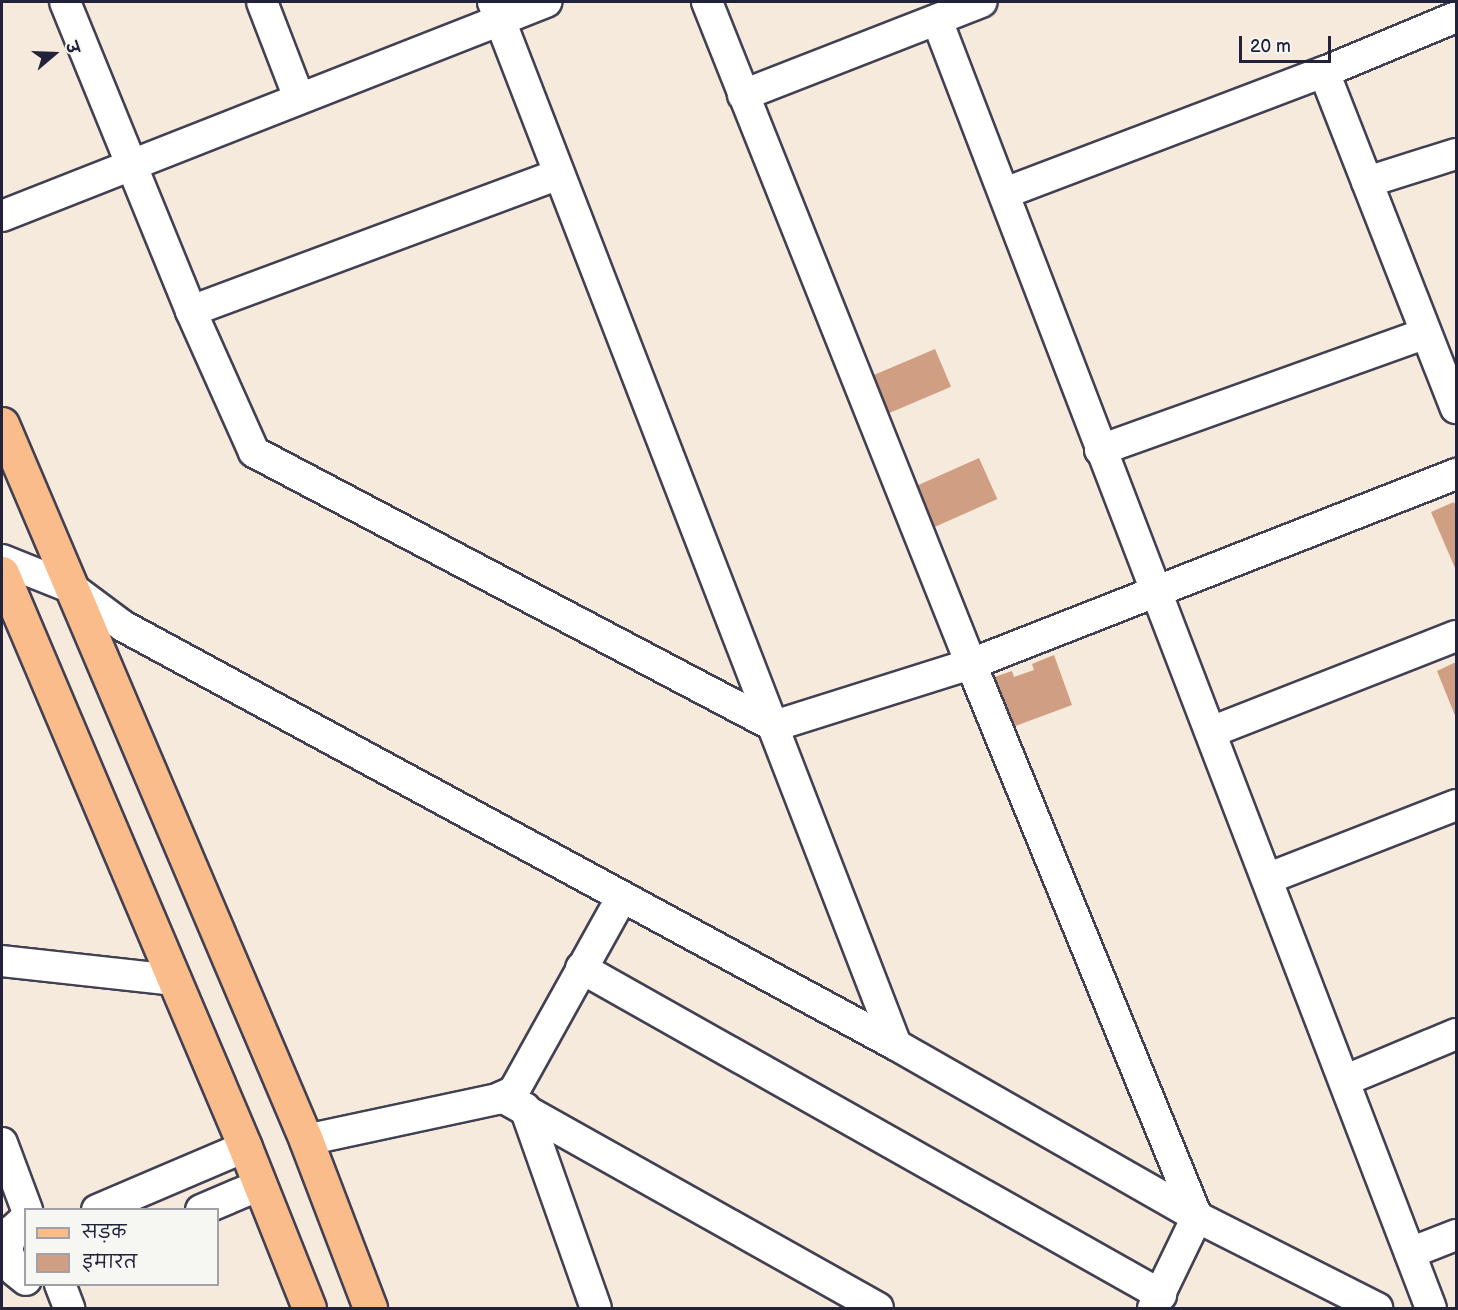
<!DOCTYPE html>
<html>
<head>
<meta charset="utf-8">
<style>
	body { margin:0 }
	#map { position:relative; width:1458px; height:1310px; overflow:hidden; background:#f5eadb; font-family:"Balsamiq Sans","Playpen Sans Deva",sans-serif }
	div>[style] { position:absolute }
	.building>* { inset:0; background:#cf9e83; transform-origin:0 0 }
	.roads { filter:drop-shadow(2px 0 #424053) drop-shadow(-2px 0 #424053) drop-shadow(0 2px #424053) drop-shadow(0 -2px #424053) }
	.minor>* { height:30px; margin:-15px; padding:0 15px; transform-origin:15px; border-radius:15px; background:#fff }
	.major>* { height:33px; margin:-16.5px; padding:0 16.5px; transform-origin:16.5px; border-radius:16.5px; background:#f9bc8a }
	span { translate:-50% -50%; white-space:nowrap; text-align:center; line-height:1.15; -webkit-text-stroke:5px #f6f6f2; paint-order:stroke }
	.frame { position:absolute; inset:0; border:3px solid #22223b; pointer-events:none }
	.legend { position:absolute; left:24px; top:1208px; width:195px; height:78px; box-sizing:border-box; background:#f6f6f2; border:2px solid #a1a1a9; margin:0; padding:8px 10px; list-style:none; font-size:18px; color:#22223b }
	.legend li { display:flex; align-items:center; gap:12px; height:30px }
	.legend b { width:30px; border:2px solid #a1a1a9 }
	.north { position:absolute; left:24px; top:24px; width:60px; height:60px; -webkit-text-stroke:4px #f6f6f2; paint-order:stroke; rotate:71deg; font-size:16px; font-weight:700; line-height:24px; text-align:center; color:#22223b }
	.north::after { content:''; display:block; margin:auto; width:21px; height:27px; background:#22223b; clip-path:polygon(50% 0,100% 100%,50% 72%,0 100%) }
	.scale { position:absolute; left:1239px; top:36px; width:92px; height:27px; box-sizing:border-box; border:3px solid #22223b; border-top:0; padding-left:8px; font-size:18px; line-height:21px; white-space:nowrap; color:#22223b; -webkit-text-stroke:4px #f6f6f2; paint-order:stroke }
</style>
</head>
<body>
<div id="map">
	<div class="building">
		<div style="left:935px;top:349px;width:41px;height:74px;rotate:67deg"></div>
		<div style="left:979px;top:458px;width:45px;height:73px;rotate:66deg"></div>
		<div style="clip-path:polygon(1454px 502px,1456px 507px,1455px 568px,1431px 512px)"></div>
		<div style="clip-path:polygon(1054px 655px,1072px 705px,1007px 729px,989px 679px,1012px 671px,1014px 677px,1034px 670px,1032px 664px)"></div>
		<div style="clip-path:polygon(1456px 662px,1456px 718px,1437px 671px)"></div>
	</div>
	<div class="roads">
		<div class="minor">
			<div style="left:65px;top:2px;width:334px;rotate:67.8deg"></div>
			<div style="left:191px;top:311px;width:154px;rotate:65.9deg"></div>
			<div style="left:254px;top:452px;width:588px;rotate:27.79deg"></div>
			<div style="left:774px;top:726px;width:207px;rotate:-17.5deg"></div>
			<div style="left:971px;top:664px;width:521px;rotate:-21.39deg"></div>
			<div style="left:262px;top:2px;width:103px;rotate:68.9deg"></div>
			<div style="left:493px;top:2px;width:1118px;rotate:68.87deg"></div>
			<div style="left:707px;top:2px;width:713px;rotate:68.26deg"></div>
			<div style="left:971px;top:664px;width:597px;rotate:67.77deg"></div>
			<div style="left:1197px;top:1217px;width:101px;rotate:115.8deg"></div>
			<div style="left:937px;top:20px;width:1379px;rotate:69.02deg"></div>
			<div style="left:1324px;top:72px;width:361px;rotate:68.6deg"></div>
			<div style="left:743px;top:95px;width:256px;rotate:-21.3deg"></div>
			<div style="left:1367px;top:182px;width:93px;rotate:-17.5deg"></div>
			<div style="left:1005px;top:193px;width:341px;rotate:-20.8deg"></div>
			<div style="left:1324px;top:72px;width:143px;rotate:-22.6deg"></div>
			<div style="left:2px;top:216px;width:585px;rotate:-21.47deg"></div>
			<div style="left:191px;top:311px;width:390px;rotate:-20.4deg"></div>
			<div style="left:1100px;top:450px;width:346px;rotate:-19.7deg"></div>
			<div style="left:2px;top:560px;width:75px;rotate:21.8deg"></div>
			<div style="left:72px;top:588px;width:64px;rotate:36.7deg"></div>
			<div style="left:123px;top:626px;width:879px;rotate:28.46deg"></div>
			<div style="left:896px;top:1045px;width:347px;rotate:29.7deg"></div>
			<div style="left:1197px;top:1217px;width:202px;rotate:26.8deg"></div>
			<div style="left:1211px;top:732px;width:263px;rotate:-21.4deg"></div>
			<div style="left:1269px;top:878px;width:201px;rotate:-21.3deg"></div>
			<div style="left:2px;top:961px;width:173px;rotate:6.3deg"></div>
			<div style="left:581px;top:968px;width:666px;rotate:29.41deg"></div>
			<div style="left:1346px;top:1080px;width:119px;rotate:-22.7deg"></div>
			<div style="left:502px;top:1097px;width:431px;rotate:29.3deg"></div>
			<div style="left:525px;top:1108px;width:212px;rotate:70.5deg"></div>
			<div style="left:306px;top:1140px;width:195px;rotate:-12.1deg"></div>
			<div style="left:497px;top:1099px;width:19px;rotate:-25deg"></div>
			<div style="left:514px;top:1091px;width:220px;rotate:-60.9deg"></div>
			<div style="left:2px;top:1143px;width:72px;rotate:69.5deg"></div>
			<div style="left:97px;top:1210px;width:161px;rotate:-23.1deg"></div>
			<div style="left:201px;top:1210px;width:64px;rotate:-23deg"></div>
			<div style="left:26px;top:1218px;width:18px;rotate:137deg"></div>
			<div style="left:13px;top:1230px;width:21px;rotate:107deg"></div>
			<div style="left:7px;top:1250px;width:22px;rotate:69deg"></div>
			<div style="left:15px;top:1271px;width:14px;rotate:39deg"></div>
			<div style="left:1410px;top:1253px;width:49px;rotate:-21.4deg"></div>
			<div style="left:60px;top:1284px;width:26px;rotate:69deg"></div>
		</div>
		<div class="major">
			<div style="left:2px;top:424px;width:778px;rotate:66.99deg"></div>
			<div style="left:306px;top:1140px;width:180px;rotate:69.1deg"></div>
			<div style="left:2px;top:573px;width:623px;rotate:67.05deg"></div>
			<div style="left:245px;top:1147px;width:173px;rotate:68.3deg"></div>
		</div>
	</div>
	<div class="frame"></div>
	<ul class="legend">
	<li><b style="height:8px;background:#f9bc8a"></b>सड़क</li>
	<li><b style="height:16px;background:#cf9e83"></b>इमारत</li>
	</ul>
	<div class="north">उ</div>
	<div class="scale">20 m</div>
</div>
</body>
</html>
